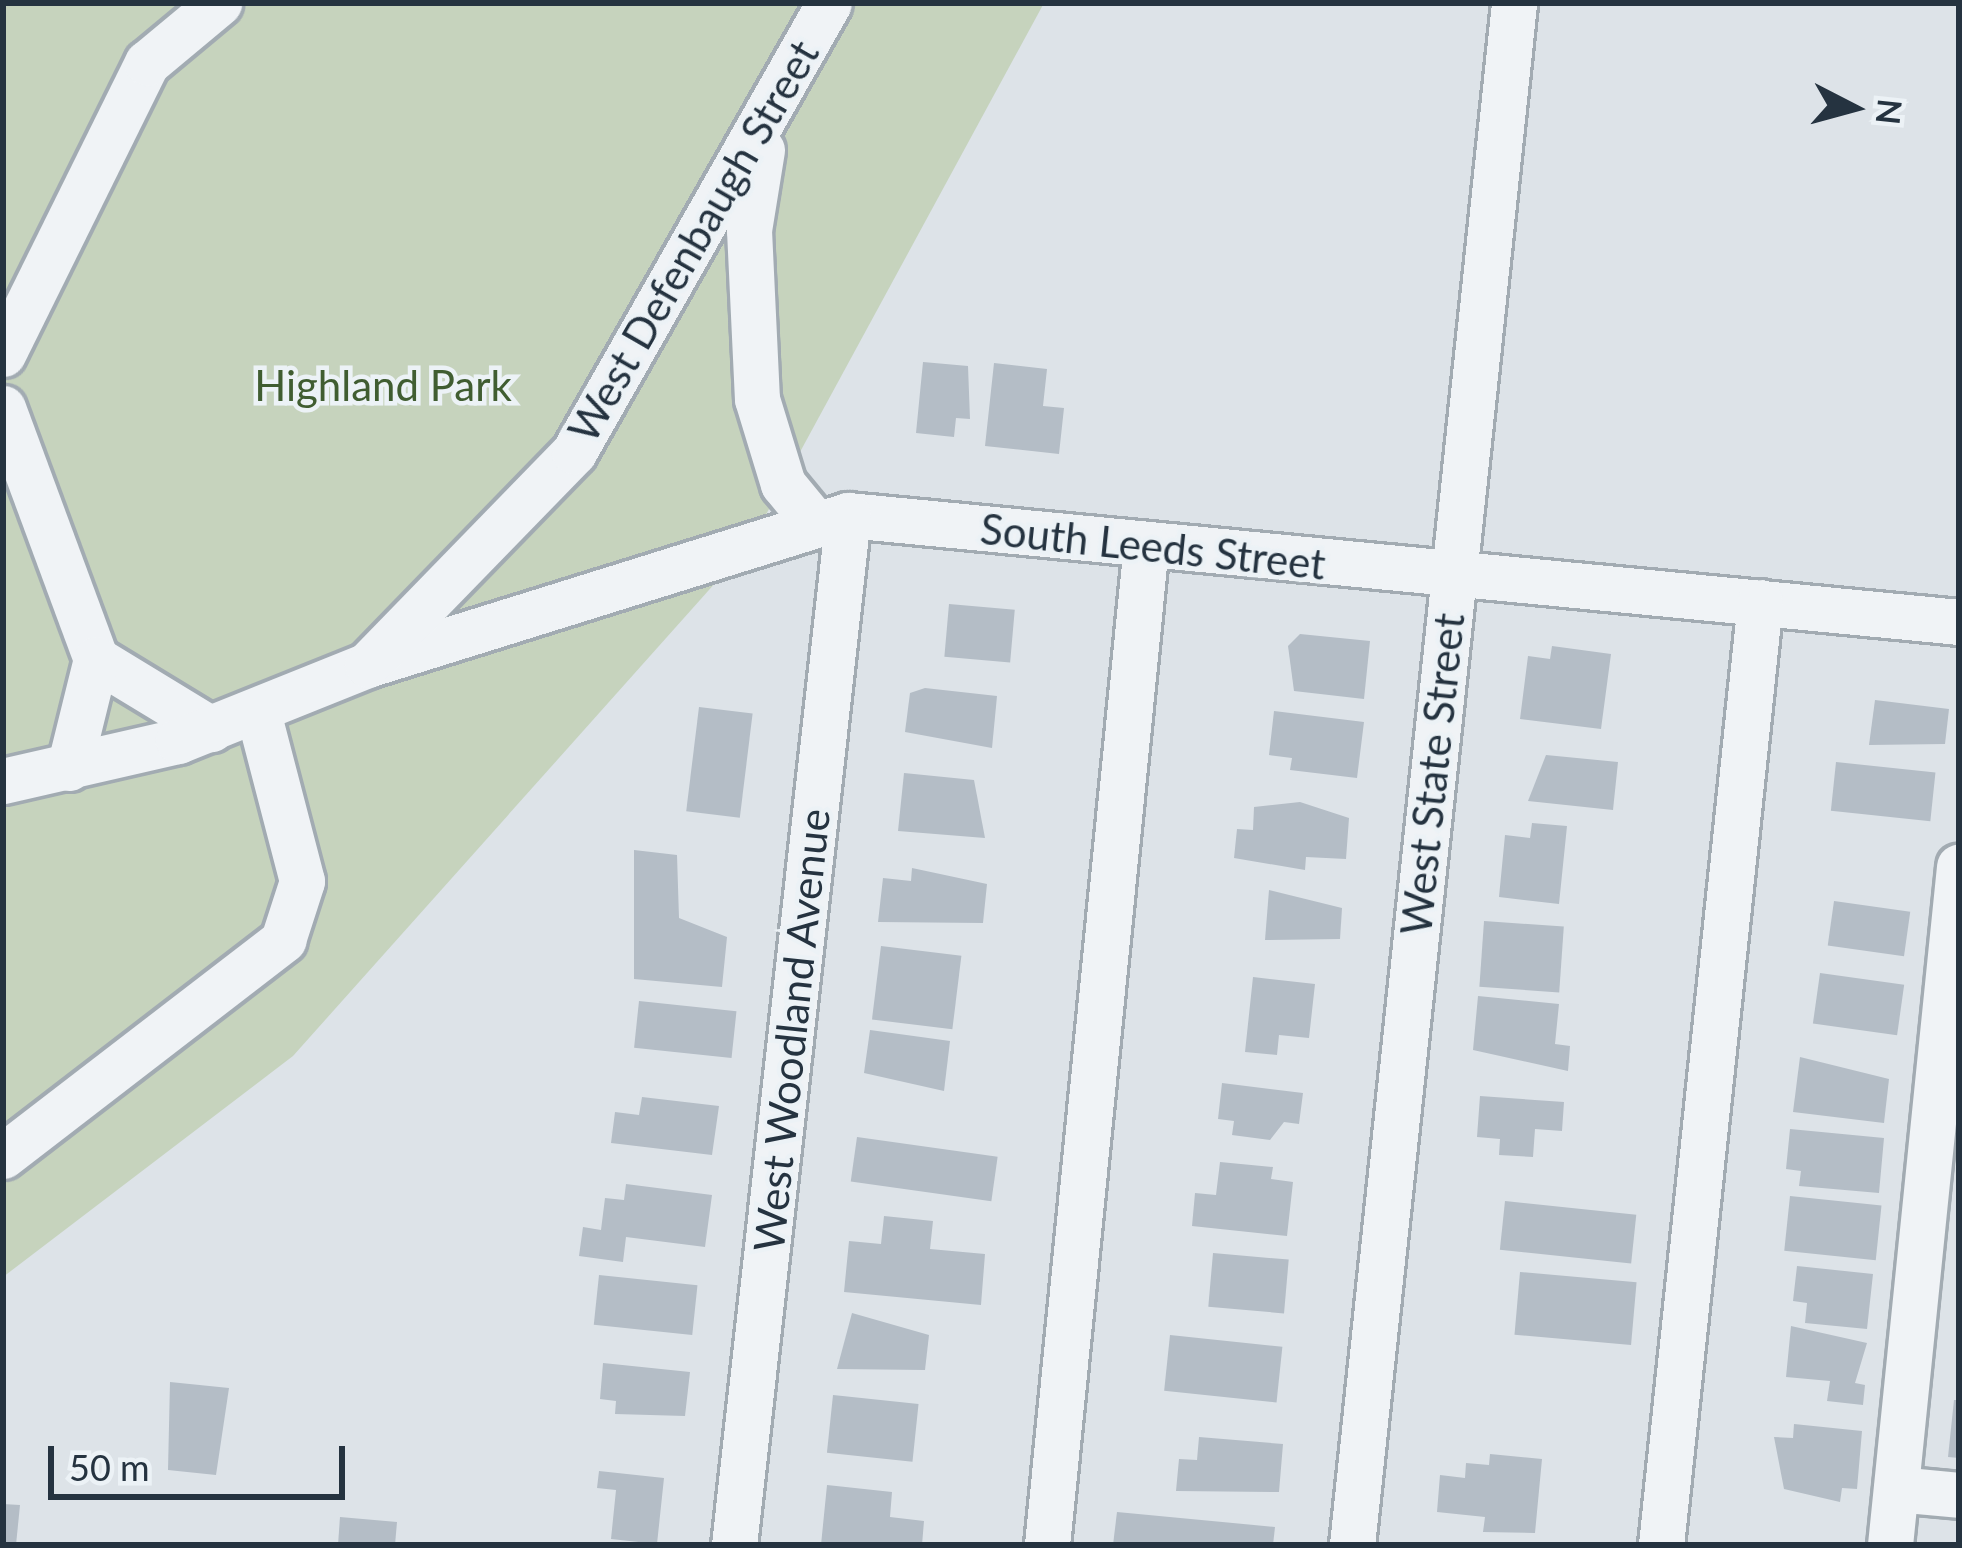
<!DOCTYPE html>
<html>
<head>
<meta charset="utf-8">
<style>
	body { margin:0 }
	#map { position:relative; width:1962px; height:1548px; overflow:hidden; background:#dde3e8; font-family:Lato,sans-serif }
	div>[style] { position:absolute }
	.green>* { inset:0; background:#c6d3bd }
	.building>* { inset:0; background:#b4bdc6; transform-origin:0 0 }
	.roads { filter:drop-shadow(3px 0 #a2abb2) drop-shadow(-3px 0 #a2abb2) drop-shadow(0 3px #a2abb2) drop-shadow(0 -3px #a2abb2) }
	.minor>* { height:45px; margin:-22.5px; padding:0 22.5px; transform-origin:22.5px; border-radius:22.5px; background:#f0f3f6 }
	span { translate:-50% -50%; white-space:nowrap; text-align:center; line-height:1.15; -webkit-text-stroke:9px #ecf2f6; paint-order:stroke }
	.street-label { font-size:42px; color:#253340 }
	.park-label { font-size:42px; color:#405d31 }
	.frame { position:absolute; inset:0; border:6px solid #253340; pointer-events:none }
	.north { position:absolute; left:1794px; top:48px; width:120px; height:120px; -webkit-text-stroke:9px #ecf2f6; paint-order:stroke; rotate:96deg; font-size:33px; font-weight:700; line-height:48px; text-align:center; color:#253340 }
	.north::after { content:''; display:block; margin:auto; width:42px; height:54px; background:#253340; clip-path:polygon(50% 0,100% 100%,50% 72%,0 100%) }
	.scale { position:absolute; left:48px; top:1446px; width:297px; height:54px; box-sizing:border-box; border:6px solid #253340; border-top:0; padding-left:15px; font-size:36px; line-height:42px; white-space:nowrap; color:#253340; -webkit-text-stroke:9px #ecf2f6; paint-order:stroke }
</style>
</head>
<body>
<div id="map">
	<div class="green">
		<div style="clip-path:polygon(3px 3px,1044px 3px,750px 544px,293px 1056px,3px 1277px)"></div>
	</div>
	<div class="building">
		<div style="clip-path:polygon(923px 362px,968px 366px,970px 419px,956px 418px,954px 437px,916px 433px)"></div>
		<div style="clip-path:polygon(994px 363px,1047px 369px,1043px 406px,1064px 408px,1059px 454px,985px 446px)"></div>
		<div style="left:949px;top:604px;width:66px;height:53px;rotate:5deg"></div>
		<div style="clip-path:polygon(1300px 634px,1370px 641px,1364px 699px,1294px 691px,1288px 646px)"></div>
		<div style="clip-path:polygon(1552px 646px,1611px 654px,1601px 729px,1520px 719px,1528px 656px,1550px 659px)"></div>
		<div style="clip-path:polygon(925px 688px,997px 696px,992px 748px,905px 732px,910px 693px)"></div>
		<div style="clip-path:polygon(1875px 700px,1949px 709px,1945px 744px,1869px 745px)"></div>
		<div style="left:699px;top:707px;width:54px;height:105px;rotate:7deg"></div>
		<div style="clip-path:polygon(1274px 711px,1364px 722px,1357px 778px,1290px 770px,1292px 758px,1269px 755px)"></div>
		<div style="clip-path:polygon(1546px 755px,1618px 762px,1613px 810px,1528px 801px)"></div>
		<div style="left:1836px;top:762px;width:100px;height:49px;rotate:6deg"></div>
		<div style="clip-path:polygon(904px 773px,974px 780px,985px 838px,898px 831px)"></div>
		<div style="clip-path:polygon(1300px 802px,1349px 818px,1346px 859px,1306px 857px,1305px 870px,1234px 858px,1237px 829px,1253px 830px,1254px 807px)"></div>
		<div style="clip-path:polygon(1532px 823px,1567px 826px,1559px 904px,1499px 897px,1505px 835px,1530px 838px)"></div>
		<div style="clip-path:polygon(634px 850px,677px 855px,679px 918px,727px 937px,722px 987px,634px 979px)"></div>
		<div style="clip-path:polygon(912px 868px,987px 884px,983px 923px,878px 922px,883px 878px,911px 881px)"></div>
		<div style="clip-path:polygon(1269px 890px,1342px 908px,1340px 939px,1265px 940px)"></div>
		<div style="left:1834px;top:901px;width:77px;height:45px;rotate:8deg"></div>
		<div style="left:1484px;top:921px;width:80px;height:66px;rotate:4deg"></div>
		<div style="left:881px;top:946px;width:81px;height:74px;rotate:7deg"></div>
		<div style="left:1820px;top:973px;width:85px;height:51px;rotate:8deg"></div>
		<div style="clip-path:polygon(1253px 977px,1315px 984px,1309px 1038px,1279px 1035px,1277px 1055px,1245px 1052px)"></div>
		<div style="clip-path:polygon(1478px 996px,1559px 1004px,1555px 1044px,1570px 1046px,1568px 1071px,1473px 1050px)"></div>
		<div style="left:639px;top:1001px;width:98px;height:47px;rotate:6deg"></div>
		<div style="clip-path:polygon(870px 1030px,950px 1041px,944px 1091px,864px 1073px)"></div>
		<div style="clip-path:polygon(1800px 1057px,1889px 1079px,1884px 1123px,1793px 1112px)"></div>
		<div style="clip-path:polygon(1222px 1083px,1303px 1093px,1299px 1124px,1284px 1122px,1270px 1140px,1232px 1135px,1234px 1121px,1218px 1119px)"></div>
		<div style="clip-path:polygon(1480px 1096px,1564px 1102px,1562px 1131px,1535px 1129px,1533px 1157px,1499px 1155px,1500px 1139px,1477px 1137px)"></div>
		<div style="clip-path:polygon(642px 1097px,719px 1106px,712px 1155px,611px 1143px,615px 1112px,639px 1115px)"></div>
		<div style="clip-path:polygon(1790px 1129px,1884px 1138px,1879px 1193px,1799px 1186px,1801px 1171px,1786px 1169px)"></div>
		<div style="left:857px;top:1137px;width:142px;height:45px;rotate:8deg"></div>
		<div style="clip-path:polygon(1220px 1162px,1273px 1167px,1271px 1179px,1293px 1182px,1287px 1236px,1192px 1226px,1195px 1193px,1216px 1195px)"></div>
		<div style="clip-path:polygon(626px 1184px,712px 1195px,705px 1247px,626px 1237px,623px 1262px,579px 1256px,583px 1227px,601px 1230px,605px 1198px,624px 1200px)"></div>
		<div style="left:1790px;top:1196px;width:92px;height:55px;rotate:6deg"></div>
		<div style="left:1505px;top:1201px;width:132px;height:49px;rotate:6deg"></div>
		<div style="clip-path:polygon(884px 1216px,933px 1221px,930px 1249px,985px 1254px,981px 1305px,844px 1292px,849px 1241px,881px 1244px)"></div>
		<div style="left:1213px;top:1253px;width:76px;height:54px;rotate:5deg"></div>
		<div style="clip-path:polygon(1797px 1266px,1873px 1274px,1867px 1329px,1805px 1323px,1807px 1303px,1793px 1301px)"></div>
		<div style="left:1520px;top:1272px;width:117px;height:63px;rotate:5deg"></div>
		<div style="left:599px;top:1275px;width:99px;height:50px;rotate:6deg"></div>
		<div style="clip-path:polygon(852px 1313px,929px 1335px,925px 1370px,837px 1369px)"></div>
		<div style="clip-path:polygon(1791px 1326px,1867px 1343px,1855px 1383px,1865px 1385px,1863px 1405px,1827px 1401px,1830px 1381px,1786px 1377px)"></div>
		<div style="left:1170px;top:1335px;width:113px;height:56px;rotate:6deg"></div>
		<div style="clip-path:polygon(603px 1363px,690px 1372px,685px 1416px,615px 1414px,616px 1401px,600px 1399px)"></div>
		<div style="clip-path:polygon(170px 1382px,229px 1388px,216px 1475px,168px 1470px)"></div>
		<div style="left:833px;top:1395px;width:86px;height:58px;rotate:6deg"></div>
		<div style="clip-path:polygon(1954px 1400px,1959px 1400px,1959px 1458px,1948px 1457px)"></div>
		<div style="clip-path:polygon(1794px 1424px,1862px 1431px,1857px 1489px,1842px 1488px,1840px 1502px,1784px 1489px,1774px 1437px,1793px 1438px)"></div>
		<div style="clip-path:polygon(1199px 1437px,1283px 1444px,1279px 1492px,1176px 1491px,1179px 1459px,1197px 1460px)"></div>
		<div style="clip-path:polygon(1490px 1454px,1542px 1459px,1535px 1533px,1483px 1532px,1485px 1517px,1437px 1512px,1440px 1475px,1465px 1478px,1466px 1463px,1489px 1465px)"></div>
		<div style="clip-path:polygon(599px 1471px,664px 1478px,657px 1544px,611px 1539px,616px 1490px,597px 1488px)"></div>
		<div style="clip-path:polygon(827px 1485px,892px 1492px,890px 1517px,924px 1521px,922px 1545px,821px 1545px)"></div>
		<div style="clip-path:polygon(3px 1504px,20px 1505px,16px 1545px,3px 1545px)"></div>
		<div style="clip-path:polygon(1117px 1512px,1275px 1527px,1273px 1545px,1113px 1545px)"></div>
		<div style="clip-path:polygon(340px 1517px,397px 1522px,395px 1545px,338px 1545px)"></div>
	</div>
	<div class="roads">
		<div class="minor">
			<div style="left:762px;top:150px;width:81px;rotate:99.2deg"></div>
			<div style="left:749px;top:230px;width:169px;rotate:87.3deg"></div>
			<div style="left:757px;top:399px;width:89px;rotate:73deg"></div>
			<div style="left:783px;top:484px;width:50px;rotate:50.6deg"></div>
			<div style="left:3px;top:354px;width:325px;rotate:-63.7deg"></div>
			<div style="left:147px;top:63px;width:94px;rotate:-39.8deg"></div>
			<div style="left:3px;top:408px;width:268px;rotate:69.7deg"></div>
			<div style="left:96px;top:659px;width:135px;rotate:31.3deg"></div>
			<div style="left:367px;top:665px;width:504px;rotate:-17.32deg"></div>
			<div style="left:848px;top:515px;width:1116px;rotate:5.5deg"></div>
			<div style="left:69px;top:768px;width:112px;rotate:-76.1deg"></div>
			<div style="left:3px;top:781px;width:180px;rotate:-12.9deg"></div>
			<div style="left:178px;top:741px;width:204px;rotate:-21.9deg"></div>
			<div style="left:367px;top:665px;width:297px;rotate:-45.8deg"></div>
			<div style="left:574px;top:452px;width:516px;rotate:-60.41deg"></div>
			<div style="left:3px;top:1156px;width:354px;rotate:-37.6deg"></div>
			<div style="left:283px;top:940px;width:62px;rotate:-72.1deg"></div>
			<div style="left:302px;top:881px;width:175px;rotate:-104.6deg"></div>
			<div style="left:1896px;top:1489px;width:63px;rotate:5.4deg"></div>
			<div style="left:734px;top:1545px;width:1036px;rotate:-83.68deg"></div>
			<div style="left:1047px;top:1545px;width:1005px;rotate:-84.35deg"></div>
			<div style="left:1352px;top:1545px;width:1550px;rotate:-84deg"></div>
			<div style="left:1661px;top:1545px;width:948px;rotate:-84.01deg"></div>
			<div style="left:1890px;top:1545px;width:682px;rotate:-84.19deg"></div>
		</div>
	</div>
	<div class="street-label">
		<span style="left:693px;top:241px;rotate:-60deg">West Defenbaugh Street</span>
		<span style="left:1153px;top:546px;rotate:6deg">South Leeds Street</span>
		<span style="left:1432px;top:774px;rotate:-84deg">West State Street</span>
		<span style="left:791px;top:1030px;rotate:-84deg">West Woodland Avenue</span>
	</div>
	<div class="park-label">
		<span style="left:383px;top:385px">Highland Park</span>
	</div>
	<div class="frame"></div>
	<div class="north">N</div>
	<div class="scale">50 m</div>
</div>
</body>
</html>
